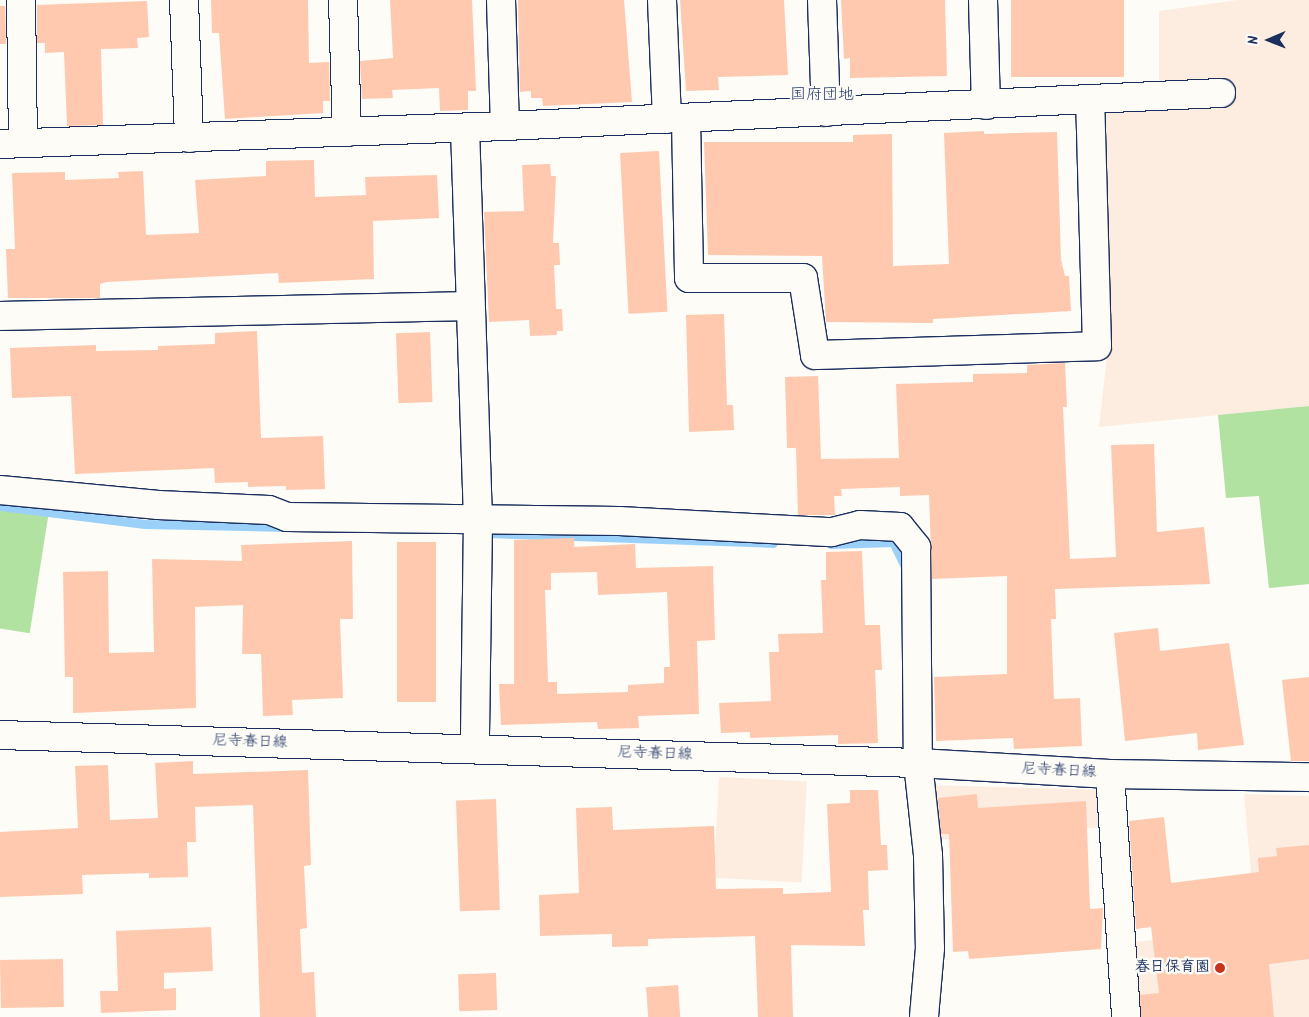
<!DOCTYPE html>
<html>
<head>
<meta charset="utf-8">
<style>
	body { margin:0 }
	#map { position:relative; width:1309px; height:1017px; overflow:hidden; background:#fdfcf7; font-family:Kalam,"Klee One",sans-serif }
	div>[style] { position:absolute }
	.built>* { inset:0; background:#fdede1; transform-origin:0 0 }
	.green>* { inset:0; background:#b2e2a2; transform-origin:0 0 }
	.stream>* { height:9px; margin:-4.5px; padding:0 4.5px; transform-origin:4.5px; border-radius:4.5px; background:#9bd1f9 }
	.building>* { inset:0; background:#fec9af; transform-origin:0 0 }
	.roads { filter:drop-shadow(1px 0 #1b2f5e) drop-shadow(-1px 0 #1b2f5e) drop-shadow(0 1px #1b2f5e) drop-shadow(0 -1px #1b2f5e) }
	.street>* { height:28px; margin:-14px; padding:0 14px; transform-origin:14px; border-radius:14px; background:#fdfcf7 }
	.secondary>* { height:28px; margin:-14px; padding:0 14px; transform-origin:14px; border-radius:14px; background:#fdfcf7 }
	.dots>* { width:14px; height:14px; translate:-50% -50%; box-sizing:border-box; border:2px solid #fdfcf7; border-radius:50% }
	span { translate:-50% -50%; white-space:nowrap; text-align:center; line-height:1.15; -webkit-text-stroke:5px #fdfcf7; paint-order:stroke }
	.street-label { font-size:15px; color:#1b2f5e }
	.poi-label { font-size:15px; color:#1b2f5e; font-weight:700 }
	.right { translate:-100% -50%; text-align:right }
	.neighbourhood-label { font-size:16px; color:#1b2f5e }
	.north { position:absolute; left:1244px; top:15px; width:50px; height:50px; -webkit-text-stroke:4px #fdfcf7; paint-order:stroke; rotate:269deg; font-size:14px; font-weight:700; line-height:20px; text-align:center; color:#1b2f5e }
	.north::after { content:''; display:block; margin:auto; width:18px; height:22px; background:#1b2f5e; clip-path:polygon(50% 0,100% 100%,50% 72%,0 100%) }
</style>
</head>
<body>
<div id="map">
	<div class="built">
		<div style="clip-path:polygon(1238px 0,1309px 0,1309px 406px,1099px 427px,1109px 339px,1102px 93px,1159px 90px,1159px 11px)"></div>
		<div style="left:719px;top:777px;width:88px;height:101px;rotate:3deg"></div>
		<div style="clip-path:polygon(927px 785px,1105px 790px,1105px 827px,935px 840px)"></div>
		<div style="clip-path:polygon(1244px 794px,1309px 796px,1309px 1017px,1132px 1017px,1131px 942px,1256px 931px)"></div>
	</div>
	<div class="green">
		<div style="clip-path:polygon(1309px 406px,1309px 584px,1269px 588px,1259px 496px,1226px 498px,1218px 415px)"></div>
		<div style="left:0;top:501px;width:50px;height:126px;rotate:9deg"></div>
	</div>
	<div class="stream">
		<div style="left:0;top:506px;width:146px;rotate:7.1deg"></div>
		<div style="left:145px;top:524px;width:141px;rotate:1.2deg"></div>
		<div style="left:489px;top:533px;width:284px;rotate:2deg"></div>
		<div style="left:831px;top:544px;width:62px;rotate:-1.8deg"></div>
		<div style="left:893px;top:542px;width:30px;rotate:64deg"></div>
	</div>
	<div class="building">
		<div style="clip-path:polygon(211px 0,308px 0,309px 63px,329px 62px,330px 101px,323px 101px,323px 113px,225px 119px,219px 33px,212px 33px)"></div>
		<div style="clip-path:polygon(390px 0,472px 0,476px 91px,468px 91px,468px 110px,440px 111px,439px 88px,392px 90px,393px 98px,362px 99px,360px 61px,393px 58px)"></div>
		<div style="clip-path:polygon(518px 0,624px 0,632px 102px,543px 106px,542px 98px,531px 98px,531px 91px,520px 92px)"></div>
		<div style="clip-path:polygon(680px 0,784px 0,788px 75px,718px 77px,719px 90px,686px 91px)"></div>
		<div style="clip-path:polygon(841px 0,945px 0,947px 76px,850px 78px,850px 58px,844px 59px)"></div>
		<div style="left:1011px;top:0;width:113px;height:77px"></div>
		<div style="clip-path:polygon(147px 1px,149px 37px,137px 38px,138px 48px,101px 49px,103px 125px,67px 126px,64px 52px,45px 53px,45px 43px,37px 43px,37px 5px)"></div>
		<div style="clip-path:polygon(0 6px,5px 6px,6px 44px,0 44px)"></div>
		<div style="clip-path:polygon(984px 131px,984px 134px,1057px 132px,1061px 260px,1065px 276px,1069px 276px,1071px 311px,933px 319px,933px 323px,826px 322px,822px 256px,708px 255px,704px 142px,853px 142px,853px 135px,892px 134px,893px 266px,949px 264px,944px 133px)"></div>
		<div style="left:659px;top:151px;width:161px;height:39px;rotate:87deg"></div>
		<div style="clip-path:polygon(314px 160px,315px 197px,366px 195px,365px 177px,437px 175px,439px 218px,373px 221px,374px 279px,279px 283px,278px 273px,107px 282px,100px 284px,100px 298px,8px 298px,6px 249px,15px 249px,12px 173px,65px 172px,65px 180px,119px 178px,118px 172px,143px 171px,146px 235px,199px 233px,195px 180px,266px 176px,266px 161px)"></div>
		<div style="clip-path:polygon(550px 164px,551px 176px,556px 176px,553px 243px,559px 243px,560px 265px,554px 265px,556px 309px,562px 309px,563px 331px,557px 331px,557px 335px,530px 336px,529px 320px,489px 322px,484px 212px,524px 211px,522px 165px)"></div>
		<div style="clip-path:polygon(724px 314px,727px 405px,733px 405px,734px 430px,689px 432px,686px 315px)"></div>
		<div style="clip-path:polygon(257px 331px,261px 438px,323px 436px,325px 489px,286px 490px,286px 486px,248px 487px,248px 482px,215px 483px,214px 468px,75px 474px,71px 396px,12px 398px,10px 348px,96px 345px,96px 351px,158px 350px,158px 346px,215px 344px,215px 333px)"></div>
		<div style="left:430px;top:332px;width:70px;height:34px;rotate:88deg"></div>
		<div style="clip-path:polygon(1065px 363px,1067px 407px,1063px 407px,1070px 559px,1116px 557px,1111px 445px,1154px 444px,1157px 532px,1204px 527px,1210px 584px,1055px 589px,1056px 619px,1051px 619px,1054px 699px,1080px 698px,1082px 746px,1014px 749px,1013px 738px,936px 741px,934px 677px,1007px 674px,1007px 576px,932px 579px,929px 495px,900px 496px,900px 487px,841px 489px,842px 496px,834px 496px,835px 515px,798px 515px,796px 448px,787px 448px,785px 377px,818px 376px,821px 459px,899px 458px,896px 384px,973px 382px,973px 374px,1027px 373px,1027px 365px)"></div>
		<div style="clip-path:polygon(evenodd,574px 538px,574px 547px,635px 544px,636px 568px,713px 566px,715px 640px,697px 641px,699px 714px,638px 716px,639px 728px,598px 729px,597px 722px,501px 725px,499px 684px,514px 684px,514px 540px,574px 538px,597px 572px,598px 595px,667px 592px,670px 667px,664px 667px,664px 683px,628px 685px,628px 692px,557px 694px,557px 682px,548px 682px,545px 590px,551px 590px,551px 573px,597px 572px)"></div>
		<div style="clip-path:polygon(352px 541px,353px 619px,340px 619px,343px 698px,292px 700px,293px 715px,263px 716px,261px 654px,242px 654px,243px 605px,195px 607px,196px 708px,73px 713px,73px 677px,65px 677px,63px 572px,108px 571px,109px 653px,154px 652px,152px 559px,242px 561px,241px 545px)"></div>
		<div style="left:397px;top:542px;width:39px;height:160px"></div>
		<div style="clip-path:polygon(862px 551px,865px 625px,880px 625px,882px 670px,875px 670px,878px 743px,838px 744px,838px 735px,750px 738px,750px 732px,721px 733px,719px 703px,771px 701px,769px 652px,779px 652px,778px 634px,823px 633px,821px 580px,826px 580px,826px 552px)"></div>
		<div style="clip-path:polygon(1158px 628px,1160px 651px,1229px 643px,1244px 745px,1198px 750px,1197px 733px,1125px 741px,1114px 633px)"></div>
		<div style="clip-path:polygon(1309px 677px,1309px 761px,1291px 761px,1282px 680px)"></div>
		<div style="clip-path:polygon(193px 761px,193px 774px,308px 770px,311px 865px,304px 866px,307px 928px,300px 929px,302px 973px,314px 972px,316px 1017px,260px 1017px,253px 805px,195px 807px,196px 842px,187px 842px,188px 877px,149px 878px,149px 873px,82px 875px,83px 894px,0 897px,0 832px,78px 828px,75px 766px,108px 765px,110px 820px,158px 818px,155px 763px)"></div>
		<div style="clip-path:polygon(850px 790px,878px 790px,881px 845px,887px 845px,888px 870px,868px 871px,869px 910px,863px 910px,865px 946px,791px 945px,793px 1017px,758px 1017px,755px 936px,648px 939px,648px 946px,612px 947px,612px 934px,540px 936px,539px 895px,579px 893px,576px 808px,612px 807px,613px 830px,714px 826px,716px 889px,783px 888px,783px 894px,831px 892px,827px 804px,850px 803px)"></div>
		<div style="clip-path:polygon(977px 794px,978px 808px,1086px 801px,1090px 909px,1103px 908px,1101px 949px,969px 959px,968px 951px,953px 952px,949px 834px,941px 834px,938px 798px)"></div>
		<div style="left:496px;top:799px;width:111px;height:40px;rotate:88deg"></div>
		<div style="clip-path:polygon(1164px 817px,1171px 883px,1259px 872px,1258px 858px,1277px 856px,1276px 848px,1309px 845px,1309px 959px,1269px 964px,1274px 1017px,1141px 1017px,1140px 995px,1159px 993px,1151px 927px,1136px 929px,1129px 821px)"></div>
		<div style="clip-path:polygon(211px 927px,213px 971px,164px 973px,164px 989px,176px 988px,176px 1010px,101px 1013px,100px 991px,118px 991px,116px 931px)"></div>
		<div style="left:63px;top:959px;width:48px;height:63px;rotate:89deg"></div>
		<div style="left:496px;top:973px;width:37px;height:38px;rotate:88deg"></div>
		<div style="left:678px;top:985px;width:32px;height:32px;rotate:86deg"></div>
	</div>
	<div class="roads">
		<div class="street">
			<div style="left:21px;top:0;width:143px;rotate:89.2deg"></div>
			<div style="left:184px;top:0;width:138px;rotate:87.9deg"></div>
			<div style="left:343px;top:0;width:132px;rotate:88.3deg"></div>
			<div style="left:501px;top:0;width:126px;rotate:88.2deg"></div>
			<div style="left:662px;top:0;width:119px;rotate:87.6deg"></div>
			<div style="left:822px;top:0;width:112px;rotate:88deg"></div>
			<div style="left:983px;top:0;width:105px;rotate:88.4deg"></div>
			<div style="left:686px;top:118px;width:160px;rotate:88.9deg"></div>
			<div style="left:689px;top:278px;width:114px"></div>
			<div style="left:803px;top:278px;width:78px;rotate:81.1deg"></div>
			<div style="left:815px;top:355px;width:282px;rotate:-1.8deg"></div>
			<div style="left:1097px;top:346px;width:246px;rotate:-91.6deg"></div>
			<div style="left:465px;top:128px;width:392px;rotate:88.1deg"></div>
			<div style="left:478px;top:520px;width:228px;rotate:90.8deg"></div>
			<div style="left:0;top:144px;width:505px;rotate:-2.04deg"></div>
			<div style="left:505px;top:126px;width:717px;rotate:-2.64deg"></div>
			<div style="left:0;top:316px;width:470px;rotate:-1.2deg"></div>
			<div style="left:0;top:490px;width:159px;rotate:5.4deg"></div>
			<div style="left:158px;top:505px;width:111px;rotate:2.6deg"></div>
			<div style="left:269px;top:510px;width:19px;rotate:21deg"></div>
			<div style="left:287px;top:517px;width:332px;rotate:0.7deg"></div>
			<div style="left:619px;top:521px;width:213px;rotate:3deg"></div>
			<div style="left:832px;top:532px;width:29px;rotate:-14deg"></div>
			<div style="left:860px;top:525px;width:40px;rotate:2.9deg"></div>
			<div style="left:900px;top:527px;width:26px;rotate:51deg"></div>
			<div style="left:916px;top:547px;width:216px;rotate:89.5deg"></div>
			<div style="left:918px;top:763px;width:93px;rotate:83.8deg"></div>
			<div style="left:928px;top:855px;width:93px;rotate:88.8deg"></div>
			<div style="left:930px;top:948px;width:69px;rotate:95deg"></div>
			<div style="left:1110px;top:774px;width:244px;rotate:86.2deg"></div>
		</div>
		<div class="secondary">
			<div style="left:0;top:735px;width:918px;rotate:1.75deg"></div>
			<div style="left:918px;top:763px;width:192px;rotate:3.3deg"></div>
			<div style="left:1110px;top:774px;width:199px;rotate:0.9deg"></div>
		</div>
	</div>
	<div class="dots">
		<div style="left:1220px;top:968px;background:#c8321e"></div>
	</div>
	<div class="street-label">
		<span style="left:250px;top:742px;rotate:2deg">尼寺春日線</span>
		<span style="left:655px;top:754px;rotate:2deg">尼寺春日線</span>
		<span style="left:1059px;top:771px;rotate:3deg">尼寺春日線</span>
	</div>
	<div class="poi-label">
		<span class="right" style="left:1210px;top:968px">春日保育園</span>
	</div>
	<div class="neighbourhood-label">
		<span style="left:822px;top:95px">国府団地</span>
	</div>
	<div class="north">N</div>
</div>
</body>
</html>
